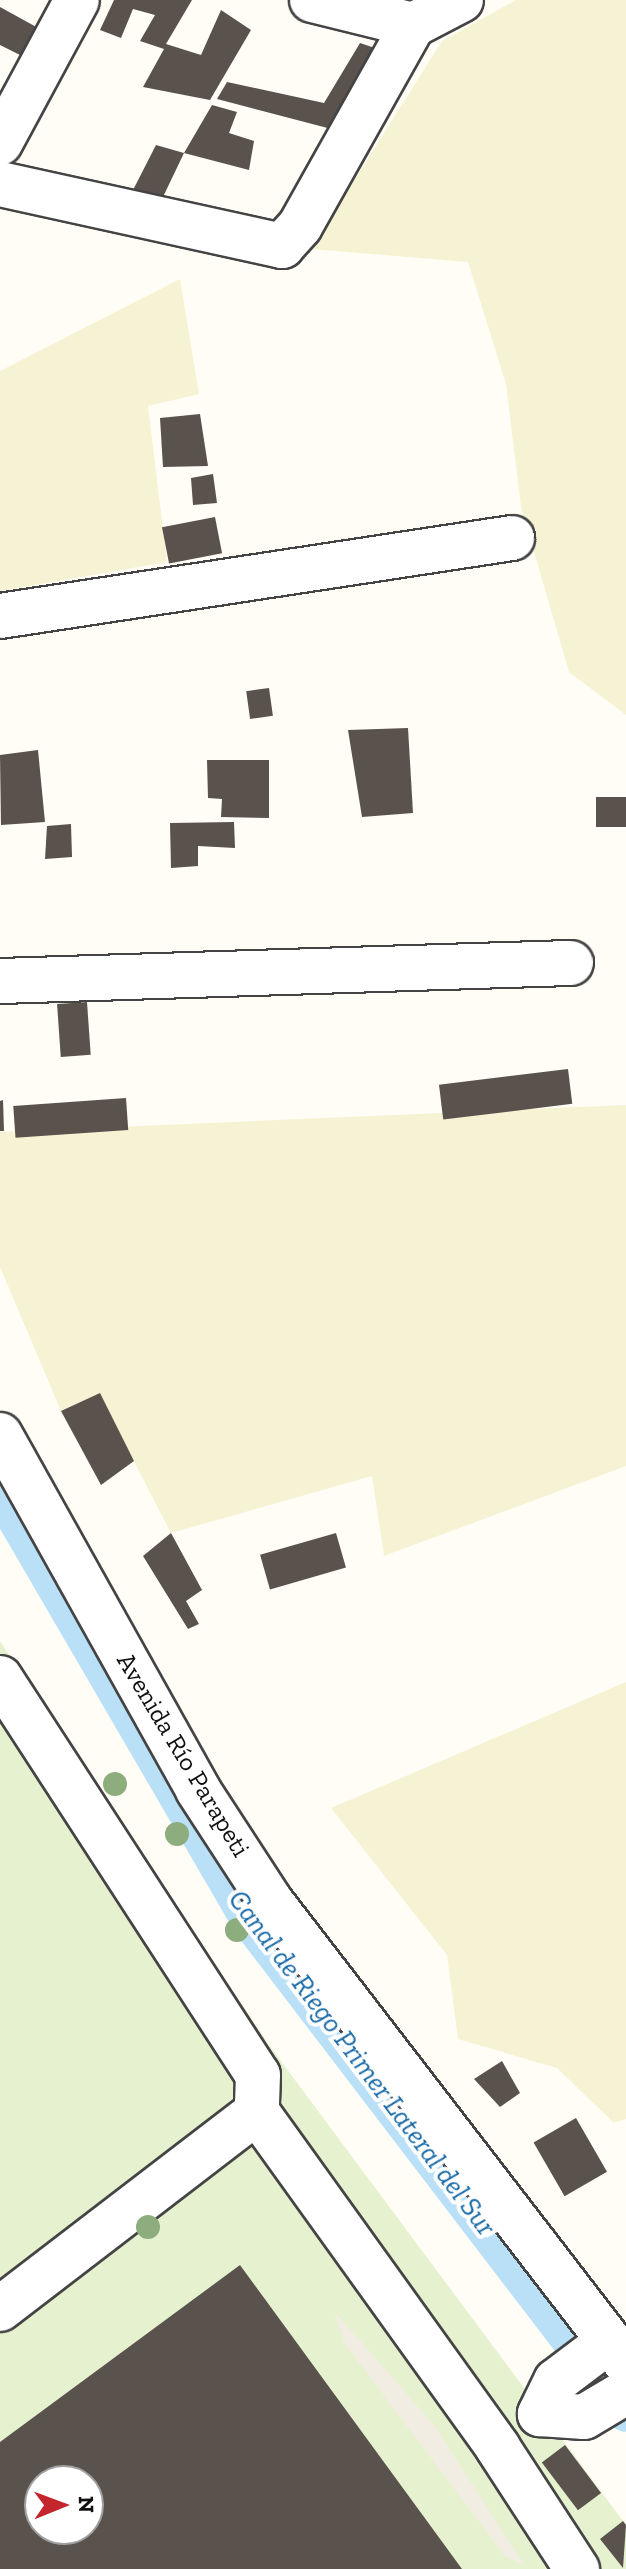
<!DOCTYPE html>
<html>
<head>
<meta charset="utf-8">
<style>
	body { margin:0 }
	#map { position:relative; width:626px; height:2569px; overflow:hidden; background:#fffdf5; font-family:"Zilla Slab",serif }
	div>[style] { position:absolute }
	.farmland>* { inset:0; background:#f6f3d4 }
	.pitch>* { inset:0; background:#e6f2cf }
	.plaza>* { inset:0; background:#f1ede2 }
	.canal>* { height:38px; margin:-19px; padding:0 19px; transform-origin:19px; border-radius:19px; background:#b9e0f7 }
	.building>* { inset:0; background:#5a524d; transform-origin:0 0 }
	.roads { filter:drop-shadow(2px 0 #444) drop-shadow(-2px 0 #444) drop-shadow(0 2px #444) drop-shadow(0 -2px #444) }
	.minor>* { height:44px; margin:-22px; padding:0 22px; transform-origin:22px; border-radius:22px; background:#fff }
	.trees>* { width:24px; height:24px; margin:-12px; border-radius:50%; background:#8dad7f }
	span { translate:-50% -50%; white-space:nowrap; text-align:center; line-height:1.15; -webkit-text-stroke:8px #fff; paint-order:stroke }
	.street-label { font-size:26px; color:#111 }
	.water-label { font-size:28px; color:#1768a6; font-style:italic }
	.north { position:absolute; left:24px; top:2465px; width:80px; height:80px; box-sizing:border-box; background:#fff; border:2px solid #a0a0a0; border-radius:50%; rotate:89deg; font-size:22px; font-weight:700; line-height:32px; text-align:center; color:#111 }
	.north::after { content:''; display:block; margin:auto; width:28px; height:36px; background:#c4262e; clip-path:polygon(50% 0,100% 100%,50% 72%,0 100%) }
</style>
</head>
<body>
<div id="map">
	<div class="farmland">
		<div style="clip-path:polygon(516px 0,626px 0,626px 715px,569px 672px,521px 507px,506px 384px,468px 262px,311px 249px,442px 41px)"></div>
		<div style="clip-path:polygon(180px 279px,199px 394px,148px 406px,167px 562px,0 591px,0 371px)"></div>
		<div style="clip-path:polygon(626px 1105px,626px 1466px,384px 1556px,372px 1476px,171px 1533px,99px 1394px,61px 1411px,0 1267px,0 1132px)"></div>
		<div style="clip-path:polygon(626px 1682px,626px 2119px,614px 2123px,557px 2068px,458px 2039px,447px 1955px,331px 1808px)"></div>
	</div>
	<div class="pitch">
		<div style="clip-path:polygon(evenodd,0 1641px,269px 2045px,626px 2525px,626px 2569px,0 2569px,0 1641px,40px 2481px,88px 2481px,88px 2529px,40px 2529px,40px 2481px)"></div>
	</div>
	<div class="plaza">
		<div style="clip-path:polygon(334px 2311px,434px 2425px,524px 2565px,505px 2556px,345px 2344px)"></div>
	</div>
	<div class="canal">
		<div style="left:0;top:1491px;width:497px;rotate:59.8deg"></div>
		<div style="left:250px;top:1921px;width:619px;rotate:52.61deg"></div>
	</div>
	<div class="building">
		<div style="clip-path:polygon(114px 0,192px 0,166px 44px,201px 55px,221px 10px,251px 30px,210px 100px,143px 87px,164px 49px,140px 41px,155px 15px,133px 9px,121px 38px,100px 30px)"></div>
		<div style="clip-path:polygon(0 7px,40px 29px,26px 58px,0 45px)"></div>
		<div style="clip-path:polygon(360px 43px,387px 52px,339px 131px,217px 99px,227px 82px,324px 103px)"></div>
		<div style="clip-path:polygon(212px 105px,237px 112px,229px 133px,254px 141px,249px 170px,184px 153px)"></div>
		<div style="clip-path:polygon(156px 145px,184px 153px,162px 199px,132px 192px)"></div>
		<div style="clip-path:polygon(200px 414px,208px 466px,163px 467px,160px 418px)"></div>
		<div style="clip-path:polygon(213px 474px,217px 503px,193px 505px,191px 478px)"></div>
		<div style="left:215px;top:517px;width:37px;height:54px;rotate:79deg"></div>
		<div style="left:269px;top:688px;width:28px;height:23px;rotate:82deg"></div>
		<div style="clip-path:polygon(408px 728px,413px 813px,362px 817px,348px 730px)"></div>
		<div style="clip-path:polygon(38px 750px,45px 822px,1px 825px,0 755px)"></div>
		<div style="clip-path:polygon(207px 760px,269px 760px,269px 818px,221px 817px,222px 799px,208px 798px)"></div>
		<div style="left:626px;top:797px;width:30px;height:30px;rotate:90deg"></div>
		<div style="clip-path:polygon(234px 822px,235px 848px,198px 846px,198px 866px,171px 868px,170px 823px)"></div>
		<div style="clip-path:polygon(71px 824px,72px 857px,45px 859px,47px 826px)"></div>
		<div style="left:87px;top:1002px;width:53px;height:30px;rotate:86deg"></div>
		<div style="left:568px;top:1069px;width:35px;height:130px;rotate:83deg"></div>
		<div style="left:126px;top:1098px;width:32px;height:113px;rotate:86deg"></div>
		<div style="clip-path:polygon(3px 1100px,4px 1131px,0 1131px,0 1101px)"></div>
		<div style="clip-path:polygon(100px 1393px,134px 1461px,101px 1485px,61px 1411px)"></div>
		<div style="clip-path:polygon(171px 1533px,202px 1590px,186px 1601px,199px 1624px,188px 1629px,143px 1556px)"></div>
		<div style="left:336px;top:1533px;width:36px;height:79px;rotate:74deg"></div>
		<div style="clip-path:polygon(502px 2061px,520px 2093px,500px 2107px,474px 2079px)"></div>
		<div style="left:576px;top:2118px;width:62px;height:49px;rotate:60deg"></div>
		<div style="clip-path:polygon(evenodd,240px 2265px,462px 2569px,0 2569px,0 2442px,240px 2265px,40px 2481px,88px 2481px,88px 2529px,40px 2529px,40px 2481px)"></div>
		<div style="left:565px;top:2445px;width:60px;height:29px;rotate:53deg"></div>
		<div style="clip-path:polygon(623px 2521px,626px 2525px,623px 2568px,600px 2539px)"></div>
	</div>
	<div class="roads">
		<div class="minor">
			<div style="left:312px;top:0;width:104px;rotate:13.9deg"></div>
			<div style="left:0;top:143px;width:162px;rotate:-61.7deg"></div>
			<div style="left:0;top:184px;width:289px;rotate:12.4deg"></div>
			<div style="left:282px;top:246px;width:27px;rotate:-48deg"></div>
			<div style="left:300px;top:226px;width:231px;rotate:-60.7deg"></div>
			<div style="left:413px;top:25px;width:54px;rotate:-27.5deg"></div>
			<div style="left:0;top:616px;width:518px;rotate:-8.66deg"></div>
			<div style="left:0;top:981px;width:571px;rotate:-1.81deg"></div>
			<div style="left:0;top:1435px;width:406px;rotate:60.8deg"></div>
			<div style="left:198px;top:1790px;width:134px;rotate:56.9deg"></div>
			<div style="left:271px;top:1902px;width:582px;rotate:52.4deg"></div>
			<div style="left:0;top:1678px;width:473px;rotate:57deg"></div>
			<div style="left:258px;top:2075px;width:37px;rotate:92deg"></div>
			<div style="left:257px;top:2112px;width:413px;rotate:54.3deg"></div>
			<div style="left:498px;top:2448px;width:145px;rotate:56.9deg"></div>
			<div style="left:0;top:2309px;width:324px;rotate:-37.5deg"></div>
			<div style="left:609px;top:2341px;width:66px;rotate:143deg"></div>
			<div style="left:556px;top:2381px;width:37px;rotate:116deg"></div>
			<div style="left:540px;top:2414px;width:44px;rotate:3.9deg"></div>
			<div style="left:584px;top:2417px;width:49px;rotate:-30.8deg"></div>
		</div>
	</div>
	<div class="trees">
		<div style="left:115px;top:1784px"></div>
		<div style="left:177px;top:1834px"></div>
		<div style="left:237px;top:1930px"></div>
		<div style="left:148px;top:2227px"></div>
	</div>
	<div class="street-label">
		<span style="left:183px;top:1755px;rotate:59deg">Avenida Río Parapeti</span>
	</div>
	<div class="water-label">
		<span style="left:362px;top:2063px;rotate:53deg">Canal de Riego Primer Lateral del Sur</span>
	</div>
	<div class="north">N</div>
</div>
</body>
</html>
